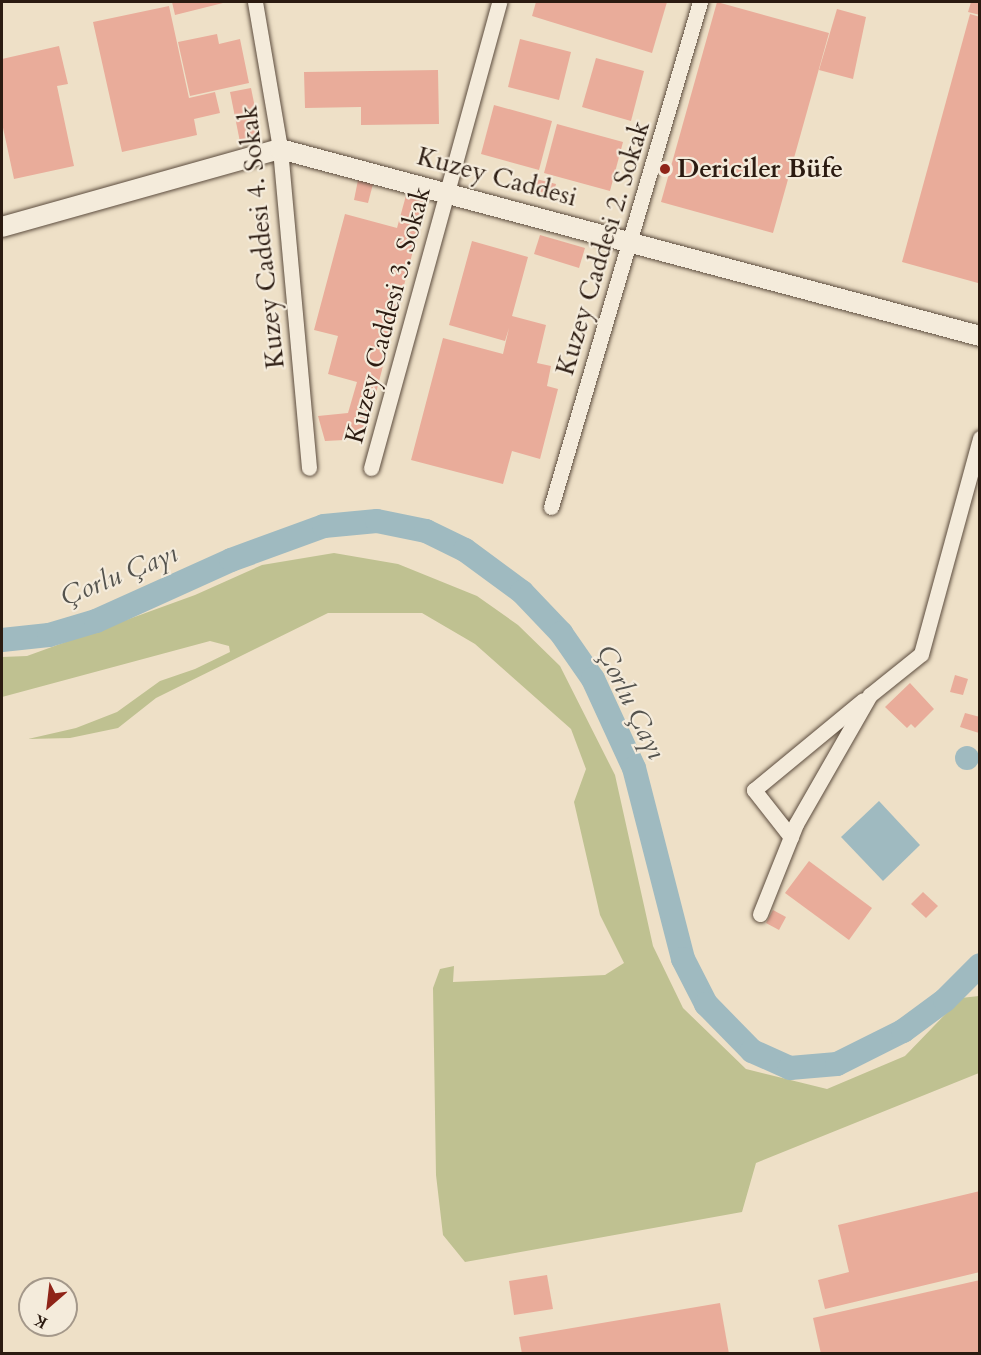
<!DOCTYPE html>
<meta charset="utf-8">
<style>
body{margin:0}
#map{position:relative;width:981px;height:1355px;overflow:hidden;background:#eee0c7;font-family:Cardo,serif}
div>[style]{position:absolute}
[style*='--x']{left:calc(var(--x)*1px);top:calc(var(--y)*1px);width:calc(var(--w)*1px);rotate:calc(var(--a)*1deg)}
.green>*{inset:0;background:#bfc191}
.water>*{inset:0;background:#9fbac0}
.round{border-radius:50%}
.river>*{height:24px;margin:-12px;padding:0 12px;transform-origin:12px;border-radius:12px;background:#9fbac0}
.building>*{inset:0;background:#e9ac9a}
.roads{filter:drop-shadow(0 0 2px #5c4c3e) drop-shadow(0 0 2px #5c4c3e)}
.minor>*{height:15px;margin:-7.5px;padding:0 7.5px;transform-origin:7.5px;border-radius:7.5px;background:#f4ebdb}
.tertiary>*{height:20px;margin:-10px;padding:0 10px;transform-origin:10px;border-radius:10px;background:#f4ebdb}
.dots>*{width:16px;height:16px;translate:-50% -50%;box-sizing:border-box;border:3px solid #f4ebdb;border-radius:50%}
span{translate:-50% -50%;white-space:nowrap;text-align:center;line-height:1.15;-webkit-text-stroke:4.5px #f4ebdb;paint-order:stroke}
.poi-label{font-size:26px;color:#2b1b11;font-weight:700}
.left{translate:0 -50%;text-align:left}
.street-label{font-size:26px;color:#2b1b11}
.water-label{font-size:27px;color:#54534e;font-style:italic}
.frame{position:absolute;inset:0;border:3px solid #2b1b11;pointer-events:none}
.north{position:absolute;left:18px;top:1277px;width:60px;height:60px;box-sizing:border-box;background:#f4ebdb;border:2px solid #a4988a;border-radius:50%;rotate:208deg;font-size:16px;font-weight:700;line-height:24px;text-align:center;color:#2b1b11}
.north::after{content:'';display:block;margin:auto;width:21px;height:27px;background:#8f2418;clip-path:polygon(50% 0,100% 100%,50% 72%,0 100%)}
</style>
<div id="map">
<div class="green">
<div style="clip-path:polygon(334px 553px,398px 564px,477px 596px,518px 625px,560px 666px,615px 775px,653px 946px,683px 1008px,746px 1069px,827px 1089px,905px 1056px,961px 998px,979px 996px,979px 1073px,756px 1163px,742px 1212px,465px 1262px,443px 1235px,436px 1175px,433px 988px,440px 969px,454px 966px,453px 982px,605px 975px,624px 963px,600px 915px,574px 802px,586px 769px,571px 729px,475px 644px,422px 613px,328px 613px,156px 698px,118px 728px,70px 738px,28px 739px,76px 728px,117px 712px,160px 681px,195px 669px,230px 652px,229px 646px,210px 641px,2px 697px,2px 657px,27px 656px,195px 595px,262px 565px)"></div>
</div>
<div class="water">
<div class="round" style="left:955px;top:746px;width:24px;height:24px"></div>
<div style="clip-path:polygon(879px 801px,920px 845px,883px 881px,841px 837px)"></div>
</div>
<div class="river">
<div style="--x:2;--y:640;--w:47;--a:-6.1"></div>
<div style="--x:49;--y:635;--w:49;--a:-16.6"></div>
<div style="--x:96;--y:621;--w:148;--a:-24.3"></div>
<div style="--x:231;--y:560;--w:99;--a:-20.1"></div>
<div style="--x:324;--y:526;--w:53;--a:-5.4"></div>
<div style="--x:377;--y:521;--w:50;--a:11.5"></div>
<div style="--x:426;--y:531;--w:43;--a:26"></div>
<div style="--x:465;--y:550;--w:71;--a:36.4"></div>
<div style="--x:522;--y:592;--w:57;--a:46.4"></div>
<div style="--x:561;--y:633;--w:56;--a:55.2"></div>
<div style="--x:593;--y:679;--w:98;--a:65.3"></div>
<div style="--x:634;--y:768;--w:197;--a:75.6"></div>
<div style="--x:683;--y:959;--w:51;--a:62.9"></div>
<div style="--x:706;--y:1004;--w:66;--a:45.6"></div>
<div style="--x:752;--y:1051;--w:42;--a:24.1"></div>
<div style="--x:790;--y:1068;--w:47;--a:-4.9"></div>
<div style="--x:837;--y:1064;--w:74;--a:-26.6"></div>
<div style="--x:903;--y:1031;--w:52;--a:-36.4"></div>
<div style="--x:945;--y:1000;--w:49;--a:-45"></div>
</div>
<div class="building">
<div style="clip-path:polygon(172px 2px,223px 2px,223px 3px,175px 15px)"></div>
<div style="clip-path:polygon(536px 2px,667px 2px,652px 53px,532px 16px)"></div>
<div style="clip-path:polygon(717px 2px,829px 33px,773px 233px,661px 202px)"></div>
<div style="clip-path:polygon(971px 2px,980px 2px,980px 15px,968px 12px)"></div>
<div style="clip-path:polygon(169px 6px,189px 98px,215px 92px,220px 113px,194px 119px,197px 135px,122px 152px,93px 22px)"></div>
<div style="clip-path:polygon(837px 9px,866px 17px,853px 79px,819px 70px)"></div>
<div style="clip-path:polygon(970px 14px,980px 17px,978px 283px,902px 262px)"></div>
<div style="clip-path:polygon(217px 34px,219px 44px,240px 39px,249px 83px,190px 96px,178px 42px)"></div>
<div style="clip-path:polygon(520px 39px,571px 52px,559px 100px,508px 87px)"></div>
<div style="clip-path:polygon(59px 46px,68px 84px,57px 86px,74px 166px,14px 179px,2px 123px,2px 59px)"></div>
<div style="clip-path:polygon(596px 58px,644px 71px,631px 121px,582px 107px)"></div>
<div style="clip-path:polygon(438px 70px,439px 124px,361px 125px,361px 107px,305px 108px,304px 72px)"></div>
<div style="clip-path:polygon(251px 88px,261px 137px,240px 142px,230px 92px)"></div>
<div style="clip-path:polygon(494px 105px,552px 121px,539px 170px,481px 154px)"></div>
<div style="clip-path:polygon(557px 124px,623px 142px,610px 191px,544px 173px)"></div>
<div style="clip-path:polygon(536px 179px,556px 184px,553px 195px,533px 190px)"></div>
<div style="clip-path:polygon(358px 180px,373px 184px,368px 203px,354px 200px)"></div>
<div style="clip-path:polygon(407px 192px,427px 197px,364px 439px,325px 441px,318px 416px,348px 413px,357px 382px,328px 374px,338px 336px,314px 330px,345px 214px,397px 228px)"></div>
<div style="clip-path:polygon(540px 235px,585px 248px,579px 268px,534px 254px)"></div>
<div style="clip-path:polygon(472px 241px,528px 257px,512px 316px,546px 325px,537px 363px,551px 366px,547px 386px,558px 389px,540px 459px,512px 451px,503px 484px,411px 460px,443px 338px,503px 354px,509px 328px,505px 341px,449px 325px)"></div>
<div style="clip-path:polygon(955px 675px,968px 679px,963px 695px,950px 692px)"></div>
<div style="clip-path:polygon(910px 683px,934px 709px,915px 728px,911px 724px,907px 728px,885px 707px)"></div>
<div style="clip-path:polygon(965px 713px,980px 717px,979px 733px,960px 727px)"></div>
<div style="clip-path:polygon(809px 861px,872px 908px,849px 940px,785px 893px)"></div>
<div style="clip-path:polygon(923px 892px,938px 906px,926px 918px,911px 904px)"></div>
<div style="clip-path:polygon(773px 910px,786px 917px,779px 930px,766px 923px)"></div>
<div style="clip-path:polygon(980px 1191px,980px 1272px,825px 1309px,818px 1280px,849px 1272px,838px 1225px)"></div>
<div style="clip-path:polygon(547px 1275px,553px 1309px,514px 1315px,509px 1281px)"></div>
<div style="clip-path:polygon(980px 1280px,980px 1354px,821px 1354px,813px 1318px)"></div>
<div style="clip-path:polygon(720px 1303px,729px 1354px,522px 1354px,519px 1337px)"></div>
</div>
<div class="roads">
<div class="minor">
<div style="--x:255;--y:2;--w:149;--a:80.3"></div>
<div style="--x:280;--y:149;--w:320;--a:84.8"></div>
<div style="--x:371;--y:468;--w:483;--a:-74.6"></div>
<div style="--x:551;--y:507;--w:527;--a:-73.56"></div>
<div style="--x:791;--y:837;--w:60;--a:-128.2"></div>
<div style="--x:754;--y:790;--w:141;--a:-39.5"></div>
<div style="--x:760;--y:914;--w:97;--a:-68.2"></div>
<div style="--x:796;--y:824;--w:149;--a:-60.2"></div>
<div style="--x:870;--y:695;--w:65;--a:-38.8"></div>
<div style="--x:921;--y:654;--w:224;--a:-74.7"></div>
</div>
<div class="tertiary">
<div style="--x:2;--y:227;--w:289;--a:-15.7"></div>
<div style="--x:280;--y:149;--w:725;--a:14.96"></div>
</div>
</div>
<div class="dots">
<div style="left:665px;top:169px;background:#8f2418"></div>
</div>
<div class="poi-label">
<span class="left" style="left:677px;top:169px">Dericiler Büfe</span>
</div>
<div class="street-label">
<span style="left:497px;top:177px;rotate:15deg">Kuzey Caddesi</span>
<span style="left:262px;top:237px;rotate:-96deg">Kuzey Caddesi 4. Sokak</span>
<span style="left:603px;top:248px;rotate:-73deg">Kuzey Caddesi 2. Sokak</span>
<span style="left:388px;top:315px;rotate:-75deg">Kuzey Caddesi 3. Sokak</span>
</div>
<div class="water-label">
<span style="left:119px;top:575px;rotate:-22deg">Çorlu Çayı</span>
<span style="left:631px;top:702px;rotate:64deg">Çorlu Çayı</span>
</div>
<div class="frame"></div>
<div class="north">K</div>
</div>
